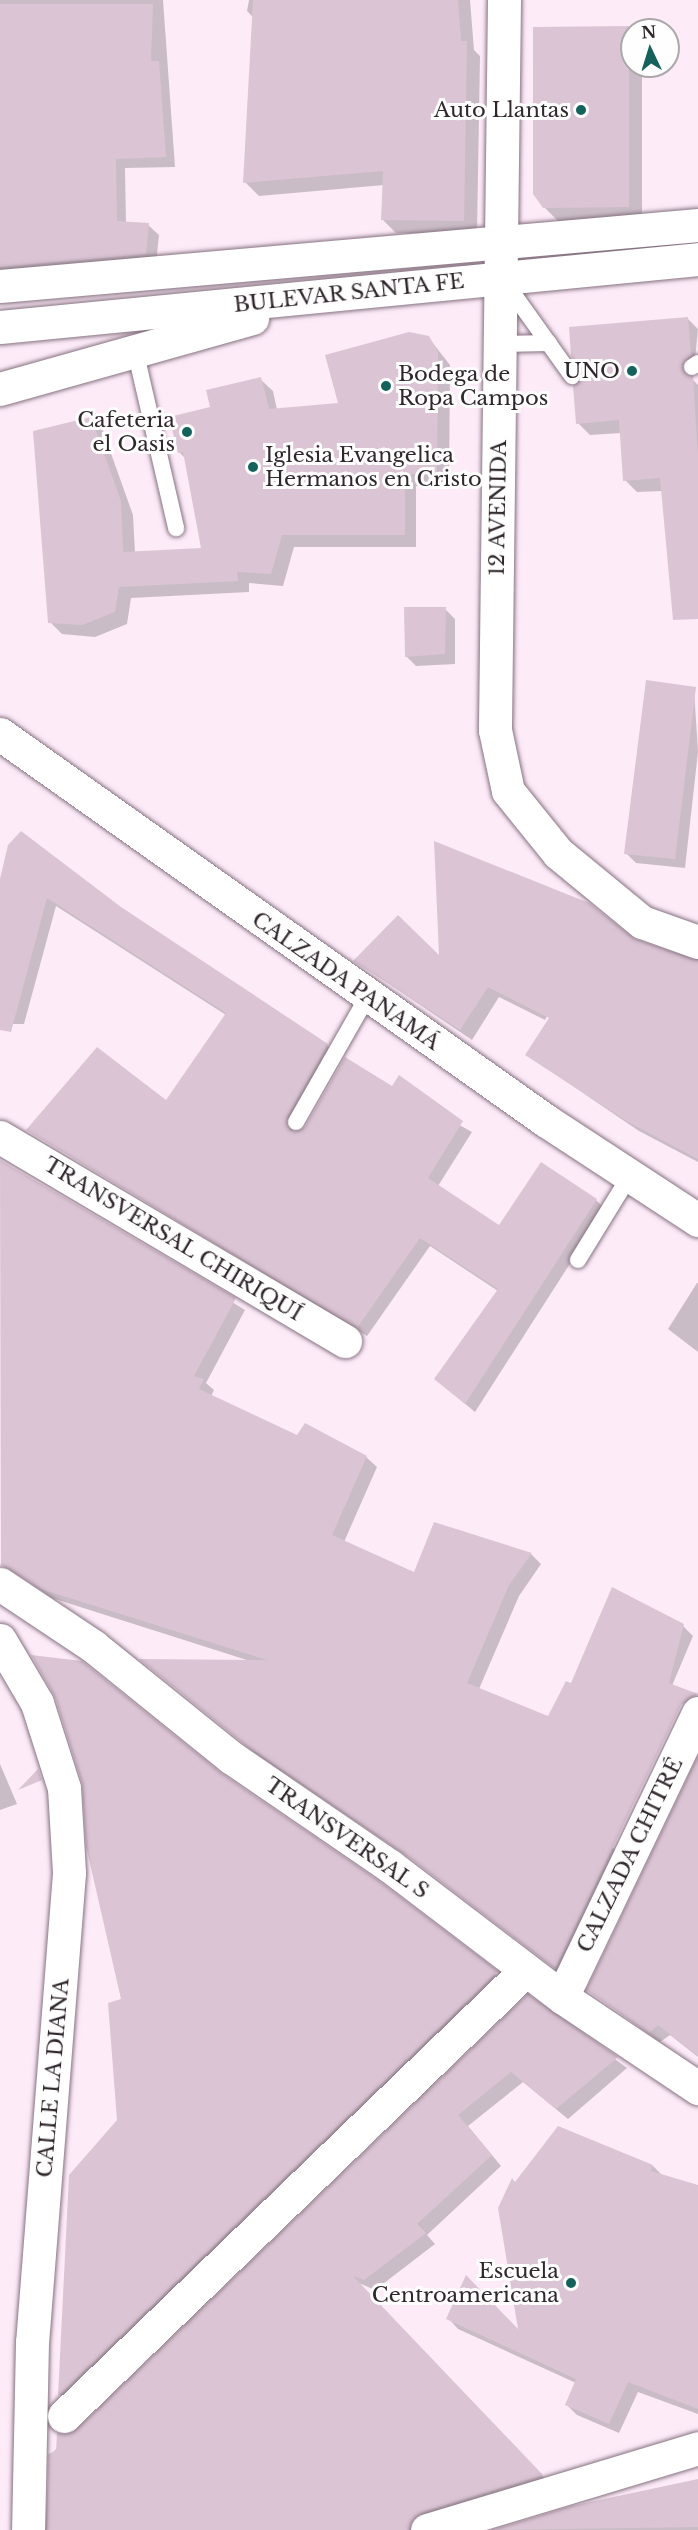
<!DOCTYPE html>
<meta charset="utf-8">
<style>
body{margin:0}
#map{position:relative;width:698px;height:2530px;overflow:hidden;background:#fdebf8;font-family:"Libre Baskerville",serif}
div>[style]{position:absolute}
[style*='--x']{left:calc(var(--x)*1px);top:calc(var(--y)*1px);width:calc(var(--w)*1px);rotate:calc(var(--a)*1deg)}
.shadow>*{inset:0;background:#0003}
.building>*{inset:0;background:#dbc5d4}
.roads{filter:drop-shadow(0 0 2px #867280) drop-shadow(0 0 2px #867280)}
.lane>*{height:16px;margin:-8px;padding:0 8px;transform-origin:8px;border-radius:8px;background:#fff}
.street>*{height:33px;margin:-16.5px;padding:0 16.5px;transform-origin:16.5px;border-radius:16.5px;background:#fff}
.secondary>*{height:33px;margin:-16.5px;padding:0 16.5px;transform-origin:16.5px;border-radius:16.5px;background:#fff}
.dots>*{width:16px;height:16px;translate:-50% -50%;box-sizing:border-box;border:3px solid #fefefe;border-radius:50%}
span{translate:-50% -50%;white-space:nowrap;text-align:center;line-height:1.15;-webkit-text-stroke:6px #fefefe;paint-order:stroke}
.poi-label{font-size:21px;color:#30272d}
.right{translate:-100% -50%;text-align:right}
.left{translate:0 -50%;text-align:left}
.street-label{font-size:21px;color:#30272d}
.north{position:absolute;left:620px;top:18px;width:60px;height:60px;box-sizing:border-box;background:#fefefe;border:2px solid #aca8aa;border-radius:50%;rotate:356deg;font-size:16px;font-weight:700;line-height:24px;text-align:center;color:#30272d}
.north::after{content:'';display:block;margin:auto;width:21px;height:27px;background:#15625c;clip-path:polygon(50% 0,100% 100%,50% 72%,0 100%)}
</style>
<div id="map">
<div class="shadow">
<div style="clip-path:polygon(0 0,163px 0,175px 167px,125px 168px,126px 223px,148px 225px,159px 235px,156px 264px,0 282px)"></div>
<div style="clip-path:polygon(249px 0,470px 0,474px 50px,480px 56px,477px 235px,396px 233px,382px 219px,384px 185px,259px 196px,245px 182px,253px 17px,247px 11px)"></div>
<div style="clip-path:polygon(628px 28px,632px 66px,642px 66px,642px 220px,558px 221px,544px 207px)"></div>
<div style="clip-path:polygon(687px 318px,698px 329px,693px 380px,698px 385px,698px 586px,663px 491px,637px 492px,625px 480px,621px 433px,590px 435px,578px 423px)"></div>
<div style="clip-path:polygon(428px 337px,450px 365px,449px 486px,416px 486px,416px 547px,294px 547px,283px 586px,249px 583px,249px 592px,131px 598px,127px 624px,95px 637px,62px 634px,50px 622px,91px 419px,103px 431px,133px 515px,135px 553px,203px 550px,185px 458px,179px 452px,212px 408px,260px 379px,273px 391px,277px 410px,340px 404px)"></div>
<div style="clip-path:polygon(445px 609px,455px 619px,455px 664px,416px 666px,406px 656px)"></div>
<div style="clip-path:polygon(694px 689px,698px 752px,685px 868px,636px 863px,626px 853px)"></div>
<div style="clip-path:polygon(0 885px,121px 908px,327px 1045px,337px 1055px,297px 1131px,392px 1088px,472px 1132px,438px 1186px,499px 1227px,596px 1200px,605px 1209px,475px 1412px,446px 1388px,498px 1291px,430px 1246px,367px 1336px,28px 1130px,166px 1102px,226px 1015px,56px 906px,24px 1024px,0 1024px)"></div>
<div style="clip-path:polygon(635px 941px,698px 959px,698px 1024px,569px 972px,545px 1020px,499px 997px,472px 1040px,355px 961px)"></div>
<div style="clip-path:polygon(527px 1055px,698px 1083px,698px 1162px,639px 1131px)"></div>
<div style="clip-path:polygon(4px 1163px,245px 1310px,206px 1383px,214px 1390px,211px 1396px,298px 1437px,366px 1457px,377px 1467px,344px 1542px,415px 1574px,435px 1524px,531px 1554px,541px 1564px,519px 1596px,479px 1689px,549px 1718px,571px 1685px,683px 1626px,693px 1636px,606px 1842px,623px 1856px,566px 1977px,413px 1860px,255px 1753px,143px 1660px,250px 1661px,52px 1598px,3px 1564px)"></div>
<div style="clip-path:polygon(697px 1283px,698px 1283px,698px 1352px,668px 1329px)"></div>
<div style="clip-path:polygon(698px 1756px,698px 2057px,670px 2035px,660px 2042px,588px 1990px)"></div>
<div style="clip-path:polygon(0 1764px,17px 1804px,0 1810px)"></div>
<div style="clip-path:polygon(220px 1775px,378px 1882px,506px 1983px,69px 2404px,60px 2395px,70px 2175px,118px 2121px,123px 2000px)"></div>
<div style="clip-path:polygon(528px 1996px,627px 2068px,568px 2119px,523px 2082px,468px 2126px,501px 2166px,427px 2235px,435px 2244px,375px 2290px,359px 2283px,552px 2486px,424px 2530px,45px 2530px,50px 2455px)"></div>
<div style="clip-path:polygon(653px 2166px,663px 2176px,698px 2186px,698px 2414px,638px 2392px,619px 2433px,577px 2415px,567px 2405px,576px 2383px,458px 2329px,448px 2318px,520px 2333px,516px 2184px)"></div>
<div style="clip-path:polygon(698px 2481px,698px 2530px,497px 2530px,571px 2508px)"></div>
</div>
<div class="building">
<div style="clip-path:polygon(253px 0,458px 0,461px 41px,467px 41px,464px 221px,381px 220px,383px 171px,243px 183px)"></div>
<div style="clip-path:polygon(0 4px,153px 4px,151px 61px,159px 61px,166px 157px,116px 159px,117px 221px,149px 223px,146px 254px,0 267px)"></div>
<div style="clip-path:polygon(629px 26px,629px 207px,543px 208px,533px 194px,533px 27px)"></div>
<div style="clip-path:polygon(688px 317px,691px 355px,682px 367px,693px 377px,698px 456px,698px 619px,673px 620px,660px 478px,623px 481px,619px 420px,576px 424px,573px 386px,582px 376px,571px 356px,569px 327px)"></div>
<div style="clip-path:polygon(409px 332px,429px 336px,438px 352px,437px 475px,405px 474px,405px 535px,282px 535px,271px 574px,237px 572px,238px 581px,119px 587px,115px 612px,82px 625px,48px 623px,33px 431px,91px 417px,121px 501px,123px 552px,201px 548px,183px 452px,178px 453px,169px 417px,210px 407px,206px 390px,261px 377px,269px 409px,338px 403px,325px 355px)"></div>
<div style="clip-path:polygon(404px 607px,446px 607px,445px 654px,405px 657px)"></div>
<div style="clip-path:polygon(646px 680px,696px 687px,675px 859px,624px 854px)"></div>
<div style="clip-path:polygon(21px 831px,121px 907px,328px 1044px,287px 1117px,290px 1131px,305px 1127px,345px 1057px,392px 1086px,399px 1075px,463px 1121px,428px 1178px,499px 1225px,541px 1162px,597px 1199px,465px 1404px,434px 1379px,498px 1289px,420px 1238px,357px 1328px,26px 1130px,97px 1047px,166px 1100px,226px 1013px,47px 898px,11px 1032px,0 1030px,0 879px,8px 845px)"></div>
<div style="clip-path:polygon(434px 841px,589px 903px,635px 939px,698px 960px,698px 1159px,628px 1122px,525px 1055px,549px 1018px,488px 987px,460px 1030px,353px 961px,398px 915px,439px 955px)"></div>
<div style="clip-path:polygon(0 1160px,236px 1298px,194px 1376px,204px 1379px,199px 1389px,297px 1435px,305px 1423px,367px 1456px,332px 1535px,414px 1572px,434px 1522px,532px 1553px,509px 1585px,467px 1683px,548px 1716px,566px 1681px,571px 1683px,612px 1587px,684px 1624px,669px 1683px,698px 1694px,681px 1705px,555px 1968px,401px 1851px,243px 1743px,139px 1659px,267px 1660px,41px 1589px,1px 1565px)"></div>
<div style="clip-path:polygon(31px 1655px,82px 1661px,221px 1773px,379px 1881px,498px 1971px,58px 2396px,69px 2175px,117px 2120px,108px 2003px,121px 1999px,86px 1846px,82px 1783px,55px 1697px)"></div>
<div style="clip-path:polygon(698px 1756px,698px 2056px,658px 2025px,649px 2033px,586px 1990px)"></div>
<div style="clip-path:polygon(38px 1769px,42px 1780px,18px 1790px)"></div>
<div style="clip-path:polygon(528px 1994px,618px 2057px,556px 2109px,511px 2072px,458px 2115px,492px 2155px,417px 2224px,426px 2233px,364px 2280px,353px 2276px,543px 2475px,422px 2512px,409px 2530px,47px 2530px,48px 2454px,56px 2451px,57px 2433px,77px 2429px)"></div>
<div style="clip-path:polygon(558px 2126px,653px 2165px,651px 2171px,698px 2185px,698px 2409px,628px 2382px,609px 2424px,565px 2405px,576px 2379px,446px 2319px,466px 2275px,518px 2329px,498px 2208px,512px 2178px,515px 2182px)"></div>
<div style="clip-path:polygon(698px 2479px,698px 2527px,492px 2530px,571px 2506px)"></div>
</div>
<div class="roads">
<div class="lane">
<div style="--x:504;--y:281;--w:117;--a:54.4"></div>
<div style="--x:501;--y:344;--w:48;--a:-1.2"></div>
<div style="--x:135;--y:350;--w:183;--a:77"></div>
<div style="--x:692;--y:367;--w:7;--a:-34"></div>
<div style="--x:296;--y:1122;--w:145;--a:-60.3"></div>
<div style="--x:578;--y:1260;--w:101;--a:-58.4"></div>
</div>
<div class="street">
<div style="--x:504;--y:0;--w:730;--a:90.71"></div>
<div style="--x:495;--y:730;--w:62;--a:78"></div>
<div style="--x:508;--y:791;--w:80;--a:51.1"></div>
<div style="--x:558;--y:853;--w:109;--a:39.4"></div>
<div style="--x:642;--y:922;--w:59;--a:19.7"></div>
<div style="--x:0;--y:734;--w:668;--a:35.31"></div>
<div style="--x:545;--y:1120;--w:183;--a:33.2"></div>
<div style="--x:0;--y:1137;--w:401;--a:30.6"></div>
<div style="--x:0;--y:1584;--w:112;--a:33.7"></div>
<div style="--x:93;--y:1646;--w:179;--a:38.9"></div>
<div style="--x:232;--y:1758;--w:191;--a:34.4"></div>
<div style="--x:390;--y:1866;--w:216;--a:37.3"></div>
<div style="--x:562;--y:1997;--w:164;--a:33.8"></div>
<div style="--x:0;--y:1640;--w:73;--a:59.6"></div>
<div style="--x:37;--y:1703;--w:89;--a:72.4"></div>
<div style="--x:64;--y:1788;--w:85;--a:86.6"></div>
<div style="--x:69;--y:1873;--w:470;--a:94.5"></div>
<div style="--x:32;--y:2342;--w:188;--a:91.2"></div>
<div style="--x:562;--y:1997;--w:315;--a:-64.4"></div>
<div style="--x:64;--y:2416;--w:642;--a:-43.99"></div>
<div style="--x:427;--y:2530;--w:283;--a:-16.8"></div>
</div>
<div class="secondary">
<div style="--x:0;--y:286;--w:701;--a:-4.99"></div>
<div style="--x:0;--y:327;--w:701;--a:-5.56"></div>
<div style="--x:0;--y:389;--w:262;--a:-15.7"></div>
</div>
</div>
<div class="dots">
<div style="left:581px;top:110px;background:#15625c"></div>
<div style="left:632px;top:371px;background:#15625c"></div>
<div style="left:386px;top:386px;background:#15625c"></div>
<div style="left:187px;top:432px;background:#15625c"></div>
<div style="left:253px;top:467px;background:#15625c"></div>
<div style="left:571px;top:2283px;background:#15625c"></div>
</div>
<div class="poi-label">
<span class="right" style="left:569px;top:110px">Auto Llantas</span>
<span class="right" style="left:620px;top:371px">UNO</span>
<span class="left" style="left:398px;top:386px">Bodega de<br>Ropa Campos</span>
<span class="right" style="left:175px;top:432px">Cafeteria<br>el Oasis</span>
<span class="left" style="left:265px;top:467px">Iglesia Evangelica<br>Hermanos en Cristo</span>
<span class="right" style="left:559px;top:2283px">Escuela<br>Centroamericana</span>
</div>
<div class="street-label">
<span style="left:349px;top:293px;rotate:-6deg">BULEVAR SANTA FE</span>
<span style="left:498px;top:508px;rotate:-89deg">12 AVENIDA</span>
<span style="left:346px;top:981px;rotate:35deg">CALZADA PANAMÁ</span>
<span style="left:173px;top:1239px;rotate:31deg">TRANSVERSAL CHIRIQUÍ</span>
<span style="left:347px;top:1838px;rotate:35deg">TRANSVERSAL S</span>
<span style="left:630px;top:1855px;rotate:-64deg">CALZADA CHITRÉ</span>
<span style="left:53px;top:2078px;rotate:-85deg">CALLE LA DIANA</span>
</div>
<div class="north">N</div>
</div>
